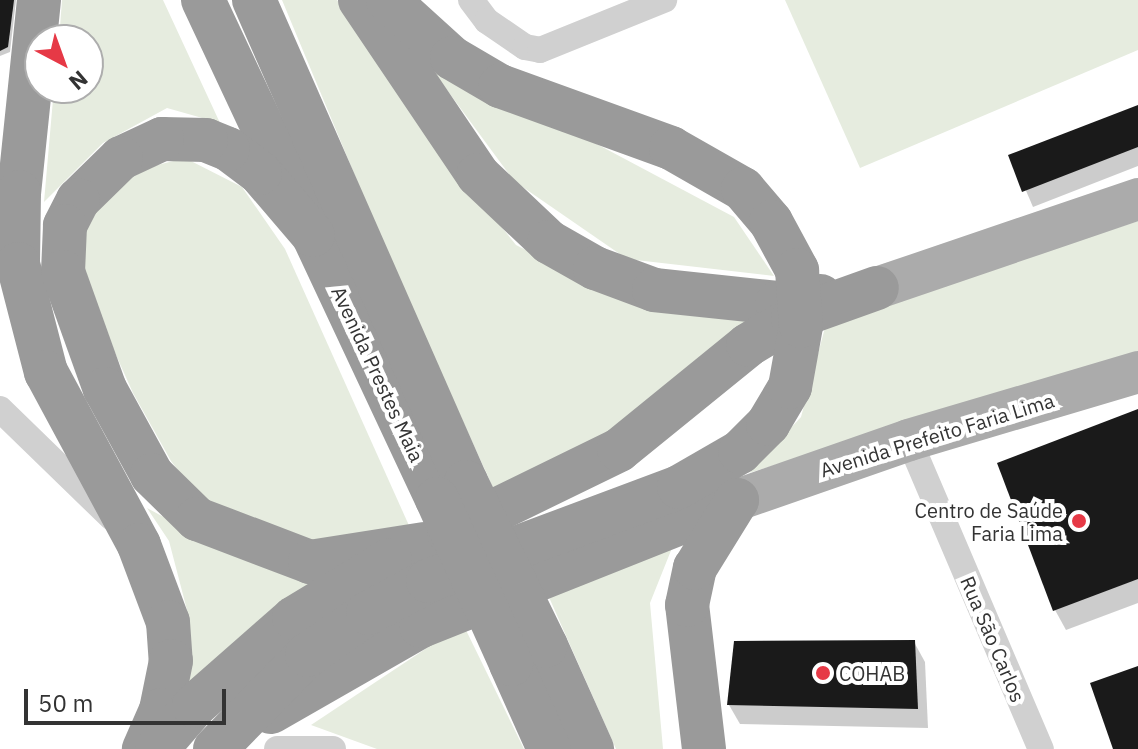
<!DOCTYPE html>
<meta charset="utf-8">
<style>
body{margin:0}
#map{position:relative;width:1138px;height:749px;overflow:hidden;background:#fff;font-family:"IBM Plex Sans",sans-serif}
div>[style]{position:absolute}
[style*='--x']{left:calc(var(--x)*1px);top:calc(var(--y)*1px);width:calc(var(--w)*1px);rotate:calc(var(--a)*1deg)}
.green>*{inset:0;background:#e6ecdf}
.shadow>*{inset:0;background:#0003}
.building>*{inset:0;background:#1a1a1a}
.street>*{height:26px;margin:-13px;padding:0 13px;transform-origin:13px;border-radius:13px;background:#d0d0d0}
.primary>*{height:42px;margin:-21px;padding:0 21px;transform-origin:21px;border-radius:21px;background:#ababab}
.highway>*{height:44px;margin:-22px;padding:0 22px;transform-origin:22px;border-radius:22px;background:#9a9a9a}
.highway-bridge>*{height:44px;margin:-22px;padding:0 22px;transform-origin:22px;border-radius:22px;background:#9a9a9a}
.dots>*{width:22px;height:22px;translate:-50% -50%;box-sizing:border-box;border:4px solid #fff;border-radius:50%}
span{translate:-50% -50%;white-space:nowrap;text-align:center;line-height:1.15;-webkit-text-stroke:8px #fff;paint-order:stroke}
.street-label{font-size:20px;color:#333}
.poi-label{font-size:20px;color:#333}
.right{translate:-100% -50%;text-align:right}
.left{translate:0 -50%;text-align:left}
.north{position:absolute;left:24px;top:24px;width:80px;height:80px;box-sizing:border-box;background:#fff;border:2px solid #adadad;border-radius:50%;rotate:139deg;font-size:22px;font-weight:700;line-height:32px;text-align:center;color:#333}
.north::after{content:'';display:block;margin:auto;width:28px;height:36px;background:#e63946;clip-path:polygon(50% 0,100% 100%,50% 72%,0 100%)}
.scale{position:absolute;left:24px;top:689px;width:202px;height:36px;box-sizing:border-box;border:4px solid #333;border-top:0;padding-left:10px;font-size:24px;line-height:28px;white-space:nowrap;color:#333;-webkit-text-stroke:6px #fff;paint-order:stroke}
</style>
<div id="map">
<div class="green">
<div style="clip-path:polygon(62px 0,163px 0,220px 123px,167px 108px,103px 143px,44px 202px,54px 88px,88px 88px,88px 40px,59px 40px)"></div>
<div style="clip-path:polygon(282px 0,337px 0,421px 126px,516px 245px,595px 285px,751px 319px,622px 429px,495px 492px,395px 272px)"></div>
<div style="clip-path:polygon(785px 0,1138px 0,1138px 50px,860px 168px)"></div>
<div style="clip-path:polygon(433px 71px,529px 108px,734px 217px,774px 276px,627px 259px,514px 181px)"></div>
<div style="clip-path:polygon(185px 158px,242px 187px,285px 249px,411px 530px,309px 548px,204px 504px,171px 461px,133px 393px,86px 288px,80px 249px,91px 216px,134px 171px)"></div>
<div style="clip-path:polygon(1138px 221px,1138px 351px,749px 473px,801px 417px,826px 324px)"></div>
<div style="clip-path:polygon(147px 508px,236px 556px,322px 582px,181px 690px,187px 610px,169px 541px)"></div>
<div style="clip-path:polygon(678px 533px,650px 603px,663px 749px,616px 749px,548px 595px)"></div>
<div style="clip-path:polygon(463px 624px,524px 749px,377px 749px,311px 725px)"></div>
</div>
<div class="shadow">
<div style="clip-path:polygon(0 0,16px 0,10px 52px,0 56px)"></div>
<div style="clip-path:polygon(1138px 107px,1138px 166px,1033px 207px,1011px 156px)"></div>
<div style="clip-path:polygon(1138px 412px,1138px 603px,1066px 630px,1055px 610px)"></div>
<div style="clip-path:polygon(914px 642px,925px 662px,928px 728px,740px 724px,729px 705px)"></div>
</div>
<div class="building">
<div style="clip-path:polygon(0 0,14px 0,8px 47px,0 51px)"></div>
<div style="clip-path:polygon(1138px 105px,1138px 147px,1022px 192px,1008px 155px)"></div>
<div style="clip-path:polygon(1138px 409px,1138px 579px,1053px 611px,997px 463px)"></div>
<div style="clip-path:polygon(915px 640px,918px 709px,727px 705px,734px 641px)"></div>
<div style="clip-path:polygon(1138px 666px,1138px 749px,1113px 749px,1090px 683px)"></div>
</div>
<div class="street">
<div style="--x:471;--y:0;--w:26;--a:53"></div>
<div style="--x:487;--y:21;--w:46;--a:34.4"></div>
<div style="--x:525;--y:47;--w:15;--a:11"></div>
<div style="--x:540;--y:50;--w:134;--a:-22"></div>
<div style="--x:0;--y:409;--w:156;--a:44.2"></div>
<div style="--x:909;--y:440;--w:336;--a:66.9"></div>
<div style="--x:277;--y:749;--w:56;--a:0"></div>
</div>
<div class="primary">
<div style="--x:877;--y:288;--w:276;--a:-18.8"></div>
<div style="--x:737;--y:500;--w:182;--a:-19.2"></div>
<div style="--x:909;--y:440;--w:239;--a:-16.5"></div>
</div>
<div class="highway">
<div style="--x:39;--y:0;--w:193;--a:95.9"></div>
<div style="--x:19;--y:192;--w:72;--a:90.8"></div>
<div style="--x:18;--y:264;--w:112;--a:75.5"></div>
<div style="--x:46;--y:372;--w:196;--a:61.7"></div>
<div style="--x:139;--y:545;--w:82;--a:69.4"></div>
<div style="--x:168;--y:622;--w:39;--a:86"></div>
<div style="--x:171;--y:661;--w:50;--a:101.5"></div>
<div style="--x:161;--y:710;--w:43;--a:113.6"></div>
<div style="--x:203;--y:0;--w:551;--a:64.88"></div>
<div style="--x:254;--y:0;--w:527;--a:66.26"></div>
<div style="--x:360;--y:0;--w:211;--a:56"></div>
<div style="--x:478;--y:175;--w:98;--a:43.3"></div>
<div style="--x:549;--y:242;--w:53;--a:29.5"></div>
<div style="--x:595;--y:268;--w:63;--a:20.4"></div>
<div style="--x:654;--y:290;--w:124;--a:6"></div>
<div style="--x:777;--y:303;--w:44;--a:-9.2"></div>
<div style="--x:388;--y:0;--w:86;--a:42.2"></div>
<div style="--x:452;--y:58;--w:56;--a:30.3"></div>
<div style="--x:500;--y:86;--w:182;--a:19.9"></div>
<div style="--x:671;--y:148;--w:83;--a:29.7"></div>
<div style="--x:743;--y:189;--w:43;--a:49.7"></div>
<div style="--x:771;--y:222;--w:55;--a:61.6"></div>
<div style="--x:313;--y:235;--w:82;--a:-130.5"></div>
<div style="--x:260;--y:173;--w:40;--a:-143"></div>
<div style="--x:228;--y:149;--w:24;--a:-158"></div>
<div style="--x:206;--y:140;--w:44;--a:-178.7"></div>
<div style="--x:162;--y:139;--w:45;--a:155.1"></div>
<div style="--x:121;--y:158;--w:60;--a:135.7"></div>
<div style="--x:78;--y:200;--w:29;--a:117"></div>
<div style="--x:65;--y:226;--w:46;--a:92.5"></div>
<div style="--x:63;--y:272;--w:124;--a:70.3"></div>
<div style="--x:105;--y:389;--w:98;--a:61.3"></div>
<div style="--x:152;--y:475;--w:63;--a:44.4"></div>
<div style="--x:197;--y:519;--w:121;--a:20.8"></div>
<div style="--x:310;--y:562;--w:116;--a:-8.9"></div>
<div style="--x:449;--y:533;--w:189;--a:-26"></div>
<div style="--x:619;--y:450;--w:166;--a:-39.1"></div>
<div style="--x:748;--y:345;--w:52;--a:-31"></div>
<div style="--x:793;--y:318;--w:89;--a:-19.7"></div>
<div style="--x:546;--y:646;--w:113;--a:65.9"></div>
<div style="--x:511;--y:664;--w:93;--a:65.9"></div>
<div style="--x:271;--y:712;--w:173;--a:-29.8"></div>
<div style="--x:421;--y:626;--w:340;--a:-21.7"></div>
<div style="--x:157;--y:749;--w:57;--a:-49.3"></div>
<div style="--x:194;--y:706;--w:133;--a:-41.3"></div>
<div style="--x:294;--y:618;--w:112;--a:-31.1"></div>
<div style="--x:215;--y:749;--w:132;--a:-45.6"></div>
<div style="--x:307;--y:655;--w:74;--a:-34.5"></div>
<div style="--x:368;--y:613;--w:68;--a:-28.1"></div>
<div style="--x:428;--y:581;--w:268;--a:-20.5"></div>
<div style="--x:679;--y:487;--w:70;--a:-29.8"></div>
<div style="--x:740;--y:452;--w:40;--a:-45"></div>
<div style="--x:768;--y:424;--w:43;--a:-59.3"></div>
<div style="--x:790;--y:387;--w:62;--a:-79.8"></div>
<div style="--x:704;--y:749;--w:145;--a:-96.7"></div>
<div style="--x:687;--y:605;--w:38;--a:-78"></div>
<div style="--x:695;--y:568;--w:80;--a:-58.3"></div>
</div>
<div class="highway-bridge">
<div style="--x:797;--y:270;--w:56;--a:85.9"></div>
<div style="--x:466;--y:482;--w:182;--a:64"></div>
<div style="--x:437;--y:499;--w:181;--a:65.8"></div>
</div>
<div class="dots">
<div style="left:1079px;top:521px;background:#e63946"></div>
<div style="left:823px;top:673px;background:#e63946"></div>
</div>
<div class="street-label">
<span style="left:378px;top:374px;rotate:65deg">Avenida Prestes Maia</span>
<span style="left:937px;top:435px;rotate:-17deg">Avenida Prefeito Faria Lima</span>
<span style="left:993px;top:639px;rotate:67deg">Rua São Carlos</span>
</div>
<div class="poi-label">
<span class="right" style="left:1063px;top:522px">Centro de Saúde<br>Faria Lima</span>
<span class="left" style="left:839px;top:673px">COHAB</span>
</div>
<div class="north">N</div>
<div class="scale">50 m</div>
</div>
